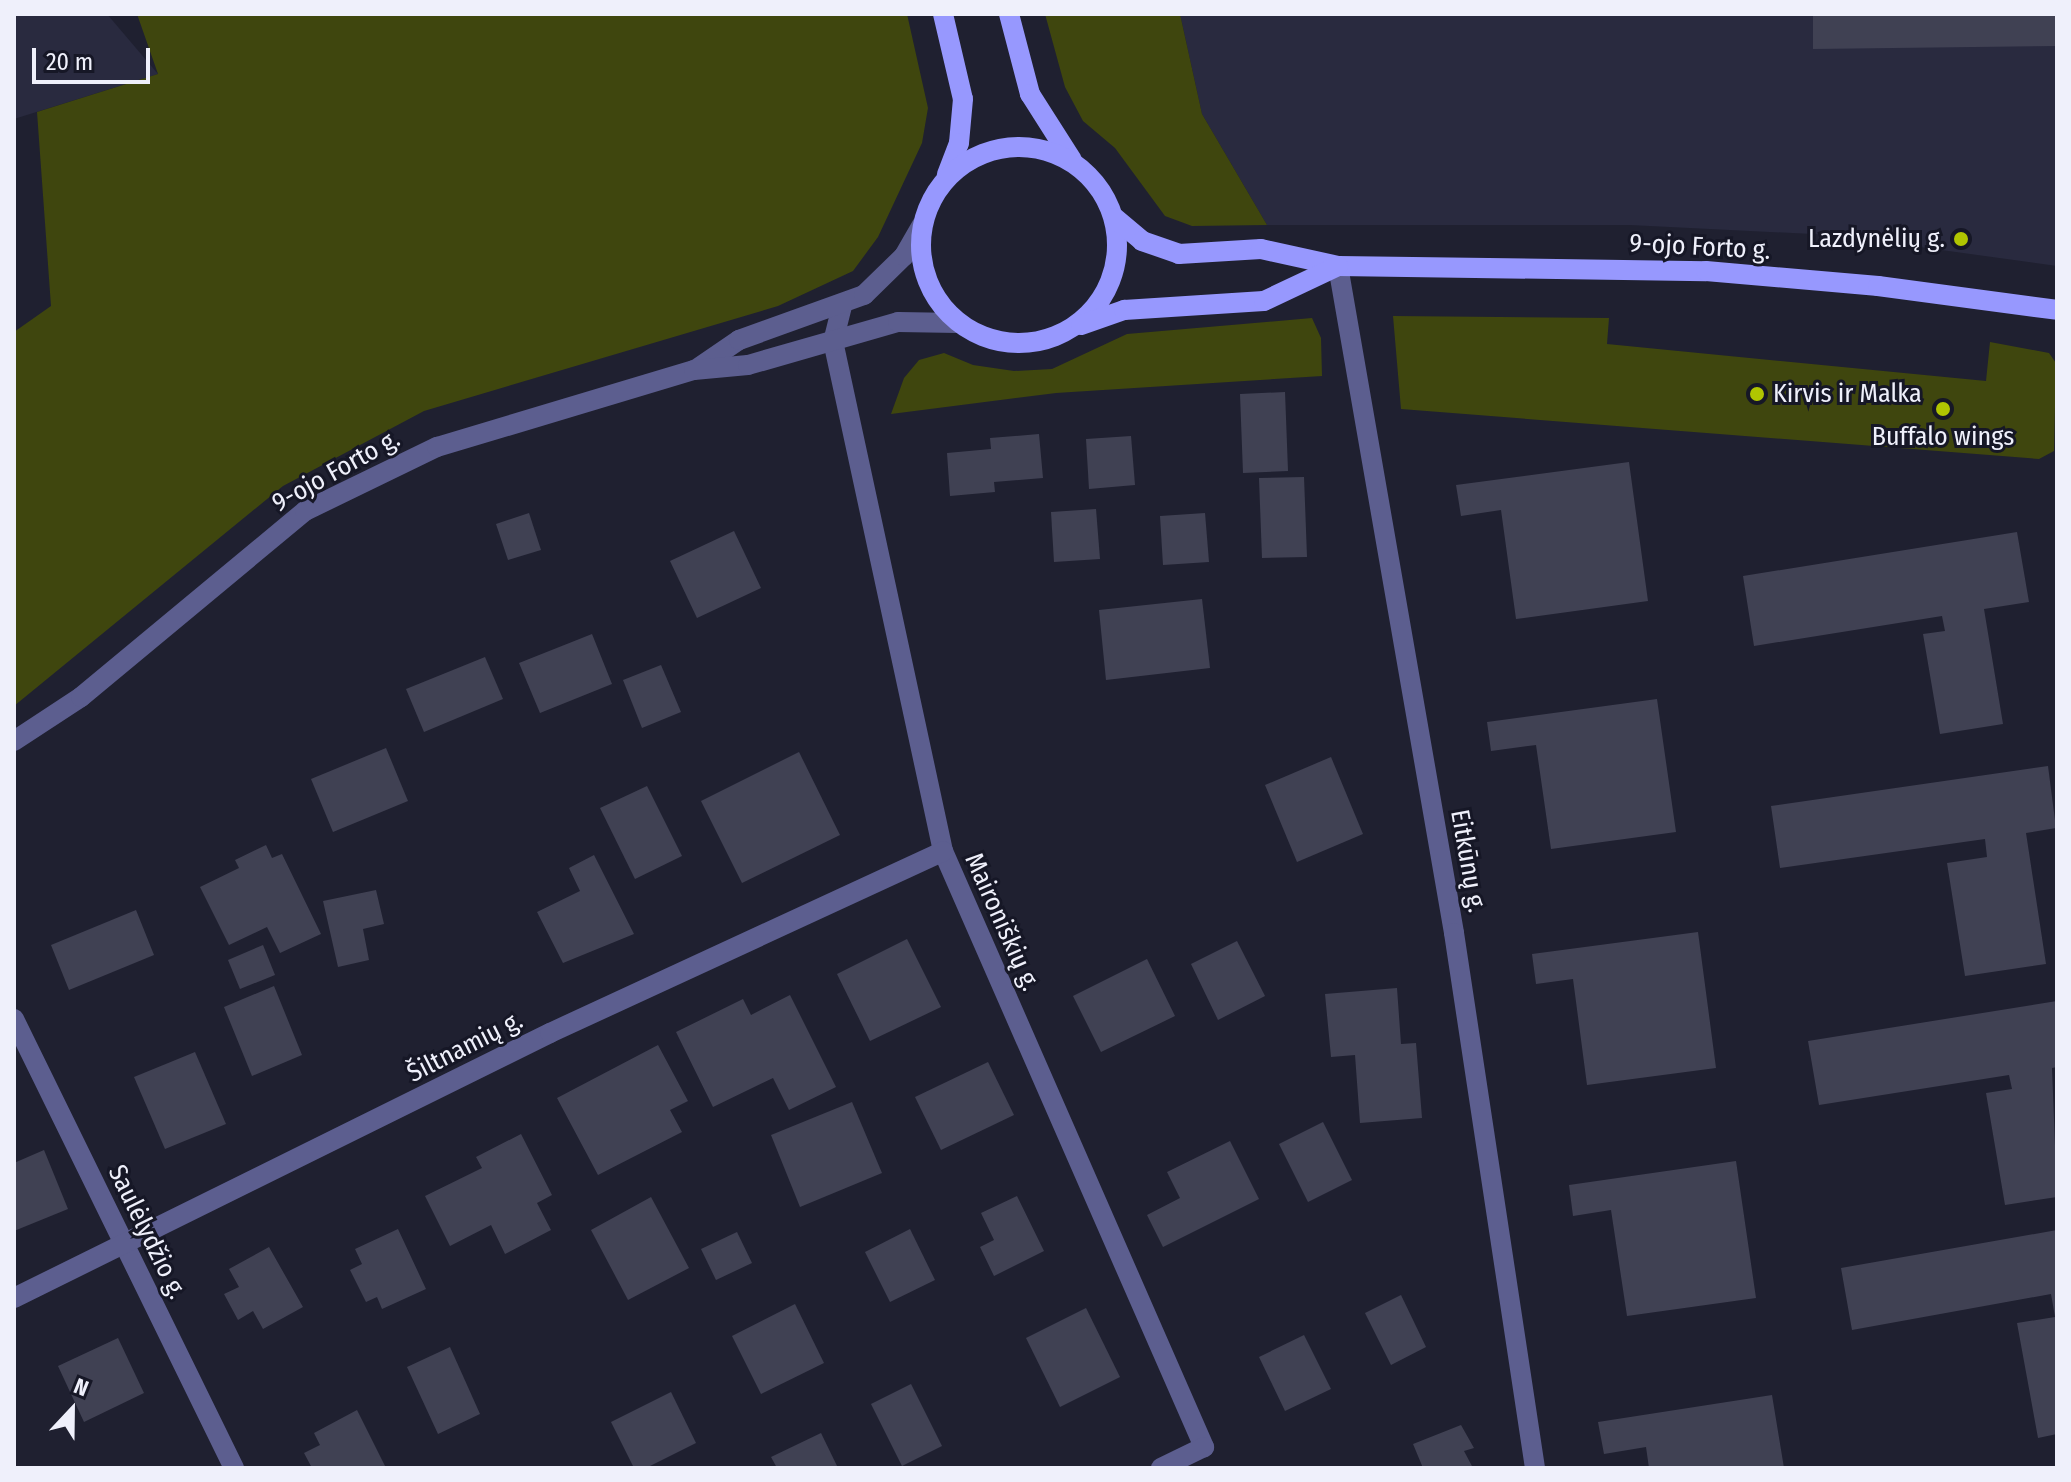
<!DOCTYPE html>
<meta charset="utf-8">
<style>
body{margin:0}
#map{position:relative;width:2071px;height:1482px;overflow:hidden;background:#1f2030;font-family:"Fira Sans Condensed",sans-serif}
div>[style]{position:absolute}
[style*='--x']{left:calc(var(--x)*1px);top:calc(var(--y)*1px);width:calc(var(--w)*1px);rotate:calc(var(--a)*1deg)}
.built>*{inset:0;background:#292a3f}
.green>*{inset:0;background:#3f460e}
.building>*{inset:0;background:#404153}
.minor>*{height:20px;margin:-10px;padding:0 10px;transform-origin:10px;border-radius:10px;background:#5c5e8f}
.major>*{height:20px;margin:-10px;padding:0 10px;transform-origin:10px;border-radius:10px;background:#9798fe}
.major>.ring{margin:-10px;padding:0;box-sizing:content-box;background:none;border:20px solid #9798fe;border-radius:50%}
.dots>*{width:22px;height:22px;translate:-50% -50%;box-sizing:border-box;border:4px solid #161726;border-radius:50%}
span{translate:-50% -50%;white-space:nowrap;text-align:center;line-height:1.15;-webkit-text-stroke:6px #161726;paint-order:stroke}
.poi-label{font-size:26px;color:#eff0fb}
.right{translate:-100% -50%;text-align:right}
.left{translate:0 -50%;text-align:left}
.street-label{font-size:26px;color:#eff0fb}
.frame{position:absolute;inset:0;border:16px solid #eff0fb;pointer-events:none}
.north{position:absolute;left:32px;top:1370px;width:80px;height:80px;-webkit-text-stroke:6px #161726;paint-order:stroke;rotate:22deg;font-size:22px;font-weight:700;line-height:32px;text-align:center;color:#eff0fb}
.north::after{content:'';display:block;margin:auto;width:28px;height:36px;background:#eff0fb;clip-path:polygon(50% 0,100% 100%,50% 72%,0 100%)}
.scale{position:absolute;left:32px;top:48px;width:118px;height:36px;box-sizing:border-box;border:4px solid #eff0fb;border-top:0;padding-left:10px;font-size:24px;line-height:28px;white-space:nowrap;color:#eff0fb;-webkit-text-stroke:6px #161726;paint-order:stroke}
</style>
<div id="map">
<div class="built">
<div style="clip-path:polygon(14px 14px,107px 14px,158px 74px,14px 119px)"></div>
<div style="clip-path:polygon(1180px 14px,2057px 14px,2057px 266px,1833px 235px,1630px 225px,1267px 225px,1202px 114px)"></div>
</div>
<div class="green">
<div style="clip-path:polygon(137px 14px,907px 14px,928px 108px,922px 143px,878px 237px,853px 271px,778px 306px,424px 411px,283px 486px,14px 706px,14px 332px,51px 306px,37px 112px,158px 74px)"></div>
<div style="clip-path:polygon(1045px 14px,1180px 14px,1202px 114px,1267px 225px,1192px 226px,1165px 216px,1115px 148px,1083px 121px,1065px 87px)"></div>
<div style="clip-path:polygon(1393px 316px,1609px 318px,1607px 344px,1986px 381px,1990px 342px,2049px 353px,2056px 363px,2054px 451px,2039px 459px,1401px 409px)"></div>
<div style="clip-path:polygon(1312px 318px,1321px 338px,1322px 376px,1056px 393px,891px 414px,904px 378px,919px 360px,944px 353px,973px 365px,1014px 371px,1052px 369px,1127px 334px)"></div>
</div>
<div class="building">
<div style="clip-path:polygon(1813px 14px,2057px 14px,2057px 46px,1813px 49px)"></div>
<div style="clip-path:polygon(1285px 392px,1288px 471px,1243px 473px,1240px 394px)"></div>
<div style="clip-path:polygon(1039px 434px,1043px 478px,994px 482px,995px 492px,950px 496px,947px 453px,991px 449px,990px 438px)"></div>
<div style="clip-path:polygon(1131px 436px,1135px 485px,1089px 489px,1086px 439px)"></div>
<div style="clip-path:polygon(1629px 462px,1648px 601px,1516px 619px,1501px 510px,1461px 516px,1456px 485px)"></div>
<div style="clip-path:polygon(1304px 477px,1307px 557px,1262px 558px,1259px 478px)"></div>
<div style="clip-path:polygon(1096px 509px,1100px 559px,1054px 562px,1051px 512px)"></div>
<div style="clip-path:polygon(529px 513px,541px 550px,508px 560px,496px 524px)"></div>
<div style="clip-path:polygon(1205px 513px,1209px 562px,1163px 565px,1160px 516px)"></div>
<div style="clip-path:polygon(734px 531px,761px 588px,697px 618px,670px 561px)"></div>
<div style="clip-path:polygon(2017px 532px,2029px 602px,1984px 609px,2003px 724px,1940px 734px,1923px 634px,1945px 631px,1942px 616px,1754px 646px,1743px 576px)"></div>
<div style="clip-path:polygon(1202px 599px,1210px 668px,1106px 680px,1099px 610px)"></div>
<div style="clip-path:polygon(592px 634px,612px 684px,540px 713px,519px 663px)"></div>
<div style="clip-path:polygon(485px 657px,503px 699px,424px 732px,406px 689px)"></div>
<div style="clip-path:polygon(661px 665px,681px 712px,642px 728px,623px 680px)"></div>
<div style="clip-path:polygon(1657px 699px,1676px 832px,1551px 849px,1536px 745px,1491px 751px,1487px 722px)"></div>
<div style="clip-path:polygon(386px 748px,408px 801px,333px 832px,311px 779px)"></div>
<div style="clip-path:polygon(799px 752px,840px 835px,742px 883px,701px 801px)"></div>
<div style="clip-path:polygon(1331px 757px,1363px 834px,1297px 862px,1265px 785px)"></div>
<div style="clip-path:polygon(2048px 766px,2056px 828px,2026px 833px,2046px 964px,1965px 976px,1947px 863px,1987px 857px,1985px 839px,1780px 868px,1771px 806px)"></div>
<div style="clip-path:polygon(647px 786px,682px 856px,635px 879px,600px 808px)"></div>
<div style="clip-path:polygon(266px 845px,272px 858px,282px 854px,321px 934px,280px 953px,267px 927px,229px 945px,200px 887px,239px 868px,235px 860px)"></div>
<div style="clip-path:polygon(594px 855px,634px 934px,563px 963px,537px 912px,580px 891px,569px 868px)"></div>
<div style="clip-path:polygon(376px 890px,384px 924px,363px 929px,369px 960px,338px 967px,323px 901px)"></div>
<div style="clip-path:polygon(136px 910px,154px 955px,69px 990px,51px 945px)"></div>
<div style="clip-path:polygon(1698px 932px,1716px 1068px,1587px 1085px,1573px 979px,1536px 984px,1532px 954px)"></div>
<div style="clip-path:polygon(907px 939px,941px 1007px,870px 1041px,837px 974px)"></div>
<div style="clip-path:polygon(1237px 941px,1265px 996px,1218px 1020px,1191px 964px)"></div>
<div style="clip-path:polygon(263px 945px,275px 975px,240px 989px,228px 960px)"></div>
<div style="clip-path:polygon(1147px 959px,1175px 1016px,1101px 1052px,1073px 996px)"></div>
<div style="clip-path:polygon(274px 986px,302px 1055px,252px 1076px,224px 1007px)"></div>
<div style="clip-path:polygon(1397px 988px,1401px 1044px,1416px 1043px,1422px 1118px,1360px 1123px,1355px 1055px,1331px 1057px,1325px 994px)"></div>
<div style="clip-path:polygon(790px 995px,836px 1087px,789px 1110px,773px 1078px,713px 1107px,676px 1032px,743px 999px,751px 1015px)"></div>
<div style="clip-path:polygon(2057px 1001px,2057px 1067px,2052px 1068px,2057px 1197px,2005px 1205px,1986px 1093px,2012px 1089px,2009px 1075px,1819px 1105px,1808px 1041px)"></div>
<div style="clip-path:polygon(658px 1045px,688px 1101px,670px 1110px,682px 1132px,598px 1175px,557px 1098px)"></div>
<div style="clip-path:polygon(195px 1052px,226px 1124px,165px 1149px,134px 1077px)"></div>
<div style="clip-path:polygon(988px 1062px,1014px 1115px,941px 1150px,915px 1097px)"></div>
<div style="clip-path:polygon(852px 1102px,882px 1173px,800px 1207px,771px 1135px)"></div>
<div style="clip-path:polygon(1323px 1122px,1352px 1180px,1308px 1202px,1279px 1144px)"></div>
<div style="clip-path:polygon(521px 1134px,552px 1195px,537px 1203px,551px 1230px,505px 1254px,491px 1225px,450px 1246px,425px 1196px,482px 1168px,476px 1157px)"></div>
<div style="clip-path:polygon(1230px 1141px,1259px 1199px,1163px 1247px,1147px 1215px,1180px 1198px,1167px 1172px)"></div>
<div style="clip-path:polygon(44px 1150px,68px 1209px,14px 1231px,14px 1163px)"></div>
<div style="clip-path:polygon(1736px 1161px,1756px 1298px,1627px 1316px,1611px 1210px,1573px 1216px,1569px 1185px)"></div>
<div style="clip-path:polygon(1017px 1196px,1044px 1251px,994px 1276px,980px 1247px,994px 1240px,981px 1213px)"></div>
<div style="clip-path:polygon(651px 1197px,689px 1268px,628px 1300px,591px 1230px)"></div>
<div style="clip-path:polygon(398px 1229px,426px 1289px,382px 1309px,377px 1297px,366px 1302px,350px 1270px,362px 1264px,355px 1249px)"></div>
<div style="clip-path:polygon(910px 1229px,935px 1280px,890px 1302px,865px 1252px)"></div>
<div style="clip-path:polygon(2057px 1230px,2057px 1434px,2038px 1438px,2017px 1323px,2055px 1317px,2051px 1294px,1852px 1330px,1841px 1268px)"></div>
<div style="clip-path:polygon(737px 1232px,752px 1263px,716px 1280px,701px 1249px)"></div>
<div style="clip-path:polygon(269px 1247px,303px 1307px,263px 1329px,253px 1311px,238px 1320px,224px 1294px,239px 1287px,229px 1269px)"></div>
<div style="clip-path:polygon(1401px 1295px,1426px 1347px,1391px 1365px,1365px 1313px)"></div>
<div style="clip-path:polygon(795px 1304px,824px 1363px,761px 1394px,732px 1336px)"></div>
<div style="clip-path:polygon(1086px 1308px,1120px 1377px,1060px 1407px,1026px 1338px)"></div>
<div style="clip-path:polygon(1304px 1335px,1331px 1389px,1285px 1411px,1259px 1357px)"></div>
<div style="clip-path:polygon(118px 1338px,144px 1393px,84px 1422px,58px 1366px)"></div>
<div style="clip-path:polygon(450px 1347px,480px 1414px,438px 1434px,407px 1367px)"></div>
<div style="clip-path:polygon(911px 1384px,942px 1446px,902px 1466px,871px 1404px)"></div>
<div style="clip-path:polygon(671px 1392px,696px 1443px,646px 1468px,634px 1468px,611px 1422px)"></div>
<div style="clip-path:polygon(1772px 1395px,1784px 1468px,1649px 1468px,1646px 1447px,1604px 1454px,1598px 1422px)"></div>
<div style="clip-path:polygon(357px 1410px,385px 1466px,312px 1468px,304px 1453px,320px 1445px,314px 1433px)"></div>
<div style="clip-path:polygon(1461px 1425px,1474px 1448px,1464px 1451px,1473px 1468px,1423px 1468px,1413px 1444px)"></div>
<div style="clip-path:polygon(821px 1433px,838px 1468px,777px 1468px,771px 1457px)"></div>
</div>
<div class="minor">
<div style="--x:1338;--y:266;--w:677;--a:80.13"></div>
<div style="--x:1454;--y:933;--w:541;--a:81.39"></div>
<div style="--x:842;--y:306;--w:36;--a:104"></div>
<div style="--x:833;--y:341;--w:522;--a:77.83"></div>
<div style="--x:943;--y:851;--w:651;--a:66.35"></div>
<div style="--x:1204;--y:1447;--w:48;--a:154"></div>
<div style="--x:698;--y:368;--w:50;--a:-34.3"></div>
<div style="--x:739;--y:340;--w:133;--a:-19.8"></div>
<div style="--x:864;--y:295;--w:56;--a:-44.3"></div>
<div style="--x:904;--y:256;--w:36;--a:-60"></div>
<div style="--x:14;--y:741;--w:80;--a:-33.3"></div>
<div style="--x:81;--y:697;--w:291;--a:-39.7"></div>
<div style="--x:305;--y:511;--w:147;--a:-25.9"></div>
<div style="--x:437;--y:447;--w:268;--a:-16.7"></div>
<div style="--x:694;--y:370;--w:54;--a:-5.3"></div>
<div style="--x:748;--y:365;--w:156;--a:-16"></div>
<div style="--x:898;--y:322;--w:60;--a:1"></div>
<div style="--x:14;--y:1019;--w:500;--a:63.9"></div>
<div style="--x:14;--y:1298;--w:598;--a:-26.31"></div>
<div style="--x:550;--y:1033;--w:433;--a:-24.8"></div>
</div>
<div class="major">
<div style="--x:943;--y:14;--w:87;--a:76.8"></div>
<div style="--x:963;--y:99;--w:44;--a:95.2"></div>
<div style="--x:959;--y:143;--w:34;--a:111"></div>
<div style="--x:1009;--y:14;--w:83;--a:75.3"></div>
<div style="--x:1030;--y:94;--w:78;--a:57.5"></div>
<div class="ring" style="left:921px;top:147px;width:176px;height:176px"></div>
<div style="--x:1115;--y:218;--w:35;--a:40"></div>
<div style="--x:1142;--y:241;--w:39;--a:19"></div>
<div style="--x:1179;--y:254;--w:82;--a:-3.5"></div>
<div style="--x:1261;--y:249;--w:79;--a:12.4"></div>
<div style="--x:1338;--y:266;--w:368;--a:0.8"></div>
<div style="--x:1706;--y:271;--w:173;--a:5"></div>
<div style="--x:1878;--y:286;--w:181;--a:7.6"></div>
<div style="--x:1081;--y:325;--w:46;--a:-19.2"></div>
<div style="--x:1124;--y:310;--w:140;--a:-3.7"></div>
<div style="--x:1264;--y:301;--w:82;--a:-25.3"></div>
</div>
<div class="dots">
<div style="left:1961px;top:239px;background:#b0c501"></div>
<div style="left:1757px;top:394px;background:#b0c501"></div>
<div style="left:1943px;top:409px;background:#b0c501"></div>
</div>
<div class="poi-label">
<span class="right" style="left:1945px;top:239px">Lazdynėlių g.</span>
<span class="left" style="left:1773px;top:394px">Kirvis ir Malka</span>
<span style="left:1943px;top:437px">Buffalo wings</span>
</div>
<div class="street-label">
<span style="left:1700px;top:247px;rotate:3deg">9-ojo Forto g.</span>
<span style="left:336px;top:471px;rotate:-29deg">9-ojo Forto g.</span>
<span style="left:1468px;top:861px;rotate:80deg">Eitkūnų g.</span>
<span style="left:1002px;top:922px;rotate:66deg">Maironiškių g.</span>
<span style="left:465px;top:1047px;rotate:-27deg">Šiltnamių g.</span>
<span style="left:147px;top:1232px;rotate:64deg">Saulėlydžio g.</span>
</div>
<div class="frame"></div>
<div class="north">N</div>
<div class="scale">20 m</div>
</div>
